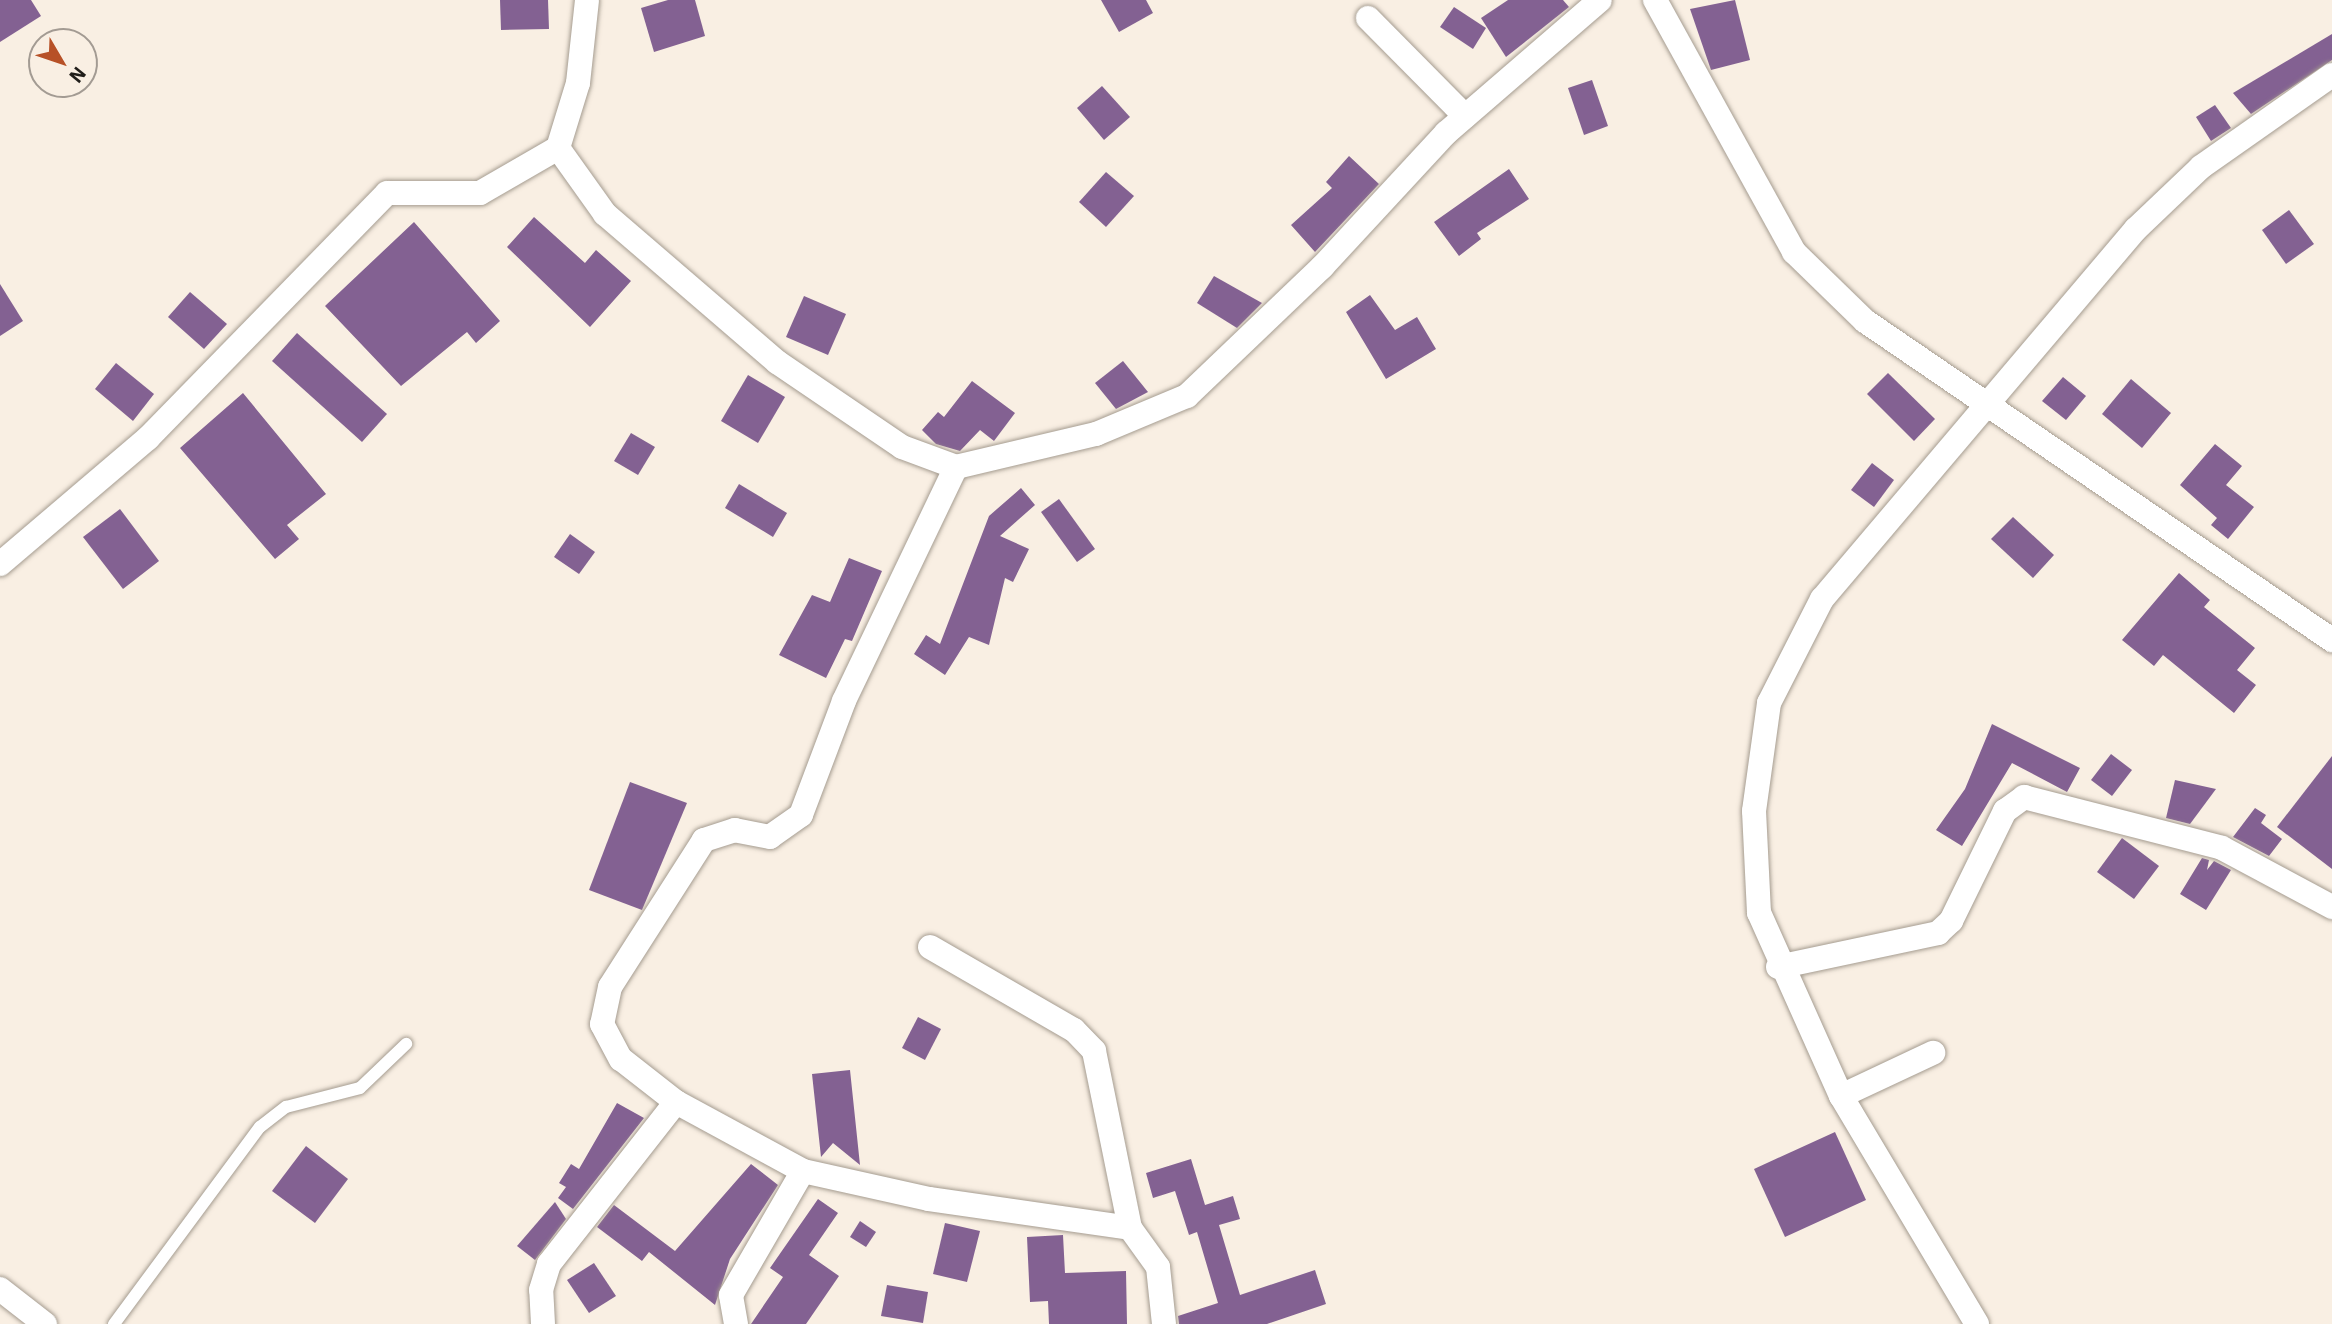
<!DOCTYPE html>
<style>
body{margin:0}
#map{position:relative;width:2332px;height:1324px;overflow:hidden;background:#f9efe3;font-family:"IBM Plex Sans",sans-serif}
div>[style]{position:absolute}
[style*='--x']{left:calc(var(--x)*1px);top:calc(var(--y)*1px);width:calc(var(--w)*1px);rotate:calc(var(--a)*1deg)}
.building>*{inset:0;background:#836192}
.roads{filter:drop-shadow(0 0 2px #a59c90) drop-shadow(0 0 2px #a59c90)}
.service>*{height:12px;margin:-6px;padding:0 6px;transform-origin:6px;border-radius:6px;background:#fff}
.minor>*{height:24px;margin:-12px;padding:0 12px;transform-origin:12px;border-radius:12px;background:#fff}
span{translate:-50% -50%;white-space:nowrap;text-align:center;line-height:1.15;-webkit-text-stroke:5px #f9efe3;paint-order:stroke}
.north{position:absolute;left:28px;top:28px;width:70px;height:70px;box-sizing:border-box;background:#f9efe3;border:2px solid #a39b93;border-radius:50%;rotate:129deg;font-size:19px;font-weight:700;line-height:28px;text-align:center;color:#211e1a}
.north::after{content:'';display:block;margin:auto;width:24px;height:32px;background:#b75127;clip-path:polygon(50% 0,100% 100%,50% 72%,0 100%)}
</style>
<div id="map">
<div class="building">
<div style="clip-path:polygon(0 0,31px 0,41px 16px,0 42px)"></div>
<div style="clip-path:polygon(500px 0,548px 0,549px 29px,501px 30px)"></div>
<div style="clip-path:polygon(668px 0,695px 0,705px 36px,654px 52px,641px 8px)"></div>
<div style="clip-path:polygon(1101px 0,1146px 0,1153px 13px,1119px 32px)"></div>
<div style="clip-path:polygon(1508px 0,1563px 0,1569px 7px,1506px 57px,1481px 18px)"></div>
<div style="clip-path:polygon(1735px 0,1750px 60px,1711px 70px,1690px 9px)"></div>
<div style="clip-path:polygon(1454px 7px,1486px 28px,1473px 49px,1440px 27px)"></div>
<div style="clip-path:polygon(2332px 34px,2332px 60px,2251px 114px,2233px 93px)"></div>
<div style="clip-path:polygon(1592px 80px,1608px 126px,1584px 135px,1568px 88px)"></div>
<div style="clip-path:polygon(1102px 86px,1130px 117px,1104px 140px,1077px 108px)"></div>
<div style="clip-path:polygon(2215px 105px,2231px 128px,2211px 141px,2196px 117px)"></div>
<div style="clip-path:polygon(1349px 156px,1379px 184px,1315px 252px,1291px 225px,1332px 188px,1326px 182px)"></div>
<div style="clip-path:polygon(1509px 169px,1529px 199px,1477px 233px,1481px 239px,1459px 256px,1434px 222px)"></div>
<div style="clip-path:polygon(1106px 172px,1134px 196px,1106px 227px,1079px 202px)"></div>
<div style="clip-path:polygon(2289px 210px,2314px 244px,2286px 264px,2262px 230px)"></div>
<div style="clip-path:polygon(534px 217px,585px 263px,596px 250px,631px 281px,590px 327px,507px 247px)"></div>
<div style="clip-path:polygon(414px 222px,500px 321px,476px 343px,467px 332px,401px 386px,325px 306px)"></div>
<div style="clip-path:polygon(1214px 276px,1262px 303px,1237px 328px,1197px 303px)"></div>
<div style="clip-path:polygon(0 284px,23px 321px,0 336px)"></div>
<div style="clip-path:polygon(190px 292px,227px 324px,204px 349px,168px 317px)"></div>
<div style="clip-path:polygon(1370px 295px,1395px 330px,1417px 317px,1436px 349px,1386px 379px,1346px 312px)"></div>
<div style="clip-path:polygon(804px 296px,846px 314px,828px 355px,786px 337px)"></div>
<div style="clip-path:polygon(297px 333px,387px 414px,362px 442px,272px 361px)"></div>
<div style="clip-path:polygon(1123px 361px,1148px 392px,1116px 409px,1095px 383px)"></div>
<div style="clip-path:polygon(116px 363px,154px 394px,133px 421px,95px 389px)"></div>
<div style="clip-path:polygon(1888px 373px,1935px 419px,1914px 441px,1867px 394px)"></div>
<div style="clip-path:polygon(748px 375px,785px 397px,758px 443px,721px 421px)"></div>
<div style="clip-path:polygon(2063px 377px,2086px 396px,2066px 420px,2042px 401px)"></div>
<div style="clip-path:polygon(2131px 379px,2171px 413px,2142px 448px,2102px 414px)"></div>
<div style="clip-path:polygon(972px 381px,1015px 413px,994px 441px,980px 430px,960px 451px,936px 444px,922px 430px,938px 412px,944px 417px)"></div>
<div style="clip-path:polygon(243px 393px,326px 494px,287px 525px,299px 539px,275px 559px,180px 448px)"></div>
<div style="clip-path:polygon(631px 433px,655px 447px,638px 475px,614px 461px)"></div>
<div style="clip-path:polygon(2215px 444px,2242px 466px,2226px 485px,2254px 507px,2228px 539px,2211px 525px,2217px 518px,2180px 485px)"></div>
<div style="clip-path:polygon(1872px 463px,1894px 480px,1874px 507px,1851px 490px)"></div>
<div style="clip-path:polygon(739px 484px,787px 513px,773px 537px,725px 508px)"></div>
<div style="clip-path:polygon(1021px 488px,1035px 505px,1000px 536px,1029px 549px,1013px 582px,1005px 578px,989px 645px,969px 637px,945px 675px,914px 654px,926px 635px,940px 644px,989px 516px)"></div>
<div style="clip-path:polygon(1059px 499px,1095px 549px,1077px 562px,1041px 512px)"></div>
<div style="clip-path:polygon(120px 509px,159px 561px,123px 589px,83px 537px)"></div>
<div style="clip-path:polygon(2013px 517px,2054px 555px,2033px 578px,1991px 539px)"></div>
<div style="clip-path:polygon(570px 534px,595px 552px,579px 574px,554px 557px)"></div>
<div style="clip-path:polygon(849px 558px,882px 571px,852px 641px,845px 639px,826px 678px,779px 655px,812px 595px,830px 602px)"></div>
<div style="clip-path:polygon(2179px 573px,2210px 600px,2204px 607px,2255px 648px,2237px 670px,2256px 685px,2234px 713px,2163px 655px,2154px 666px,2122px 640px)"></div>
<div style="clip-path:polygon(1992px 724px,2080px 768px,2067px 792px,2012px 763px,1962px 846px,1936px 830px,1965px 789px)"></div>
<div style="clip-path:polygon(2111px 754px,2132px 770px,2112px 796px,2091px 780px)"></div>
<div style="clip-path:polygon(2332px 756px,2332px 869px,2277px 827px)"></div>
<div style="clip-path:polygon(2175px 780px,2216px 789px,2190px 824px,2166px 818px)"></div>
<div style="clip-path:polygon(630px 782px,687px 803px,642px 910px,589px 890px)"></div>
<div style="clip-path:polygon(2255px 808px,2266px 815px,2261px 823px,2282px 839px,2269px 856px,2233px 837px)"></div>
<div style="clip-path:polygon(2122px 838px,2159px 866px,2134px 899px,2097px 872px)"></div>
<div style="clip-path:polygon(2202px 858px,2209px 860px,2207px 870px,2214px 861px,2231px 870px,2206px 910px,2180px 894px)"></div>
<div style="clip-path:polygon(918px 1017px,941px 1029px,925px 1060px,902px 1048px)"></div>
<div style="clip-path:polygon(850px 1070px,860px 1165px,833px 1143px,821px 1157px,812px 1074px)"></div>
<div style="clip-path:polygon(617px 1103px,644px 1118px,573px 1209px,558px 1198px,566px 1187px,559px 1183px,571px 1164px,579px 1169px)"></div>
<div style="clip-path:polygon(1835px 1132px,1866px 1200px,1785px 1237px,1754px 1169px)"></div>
<div style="clip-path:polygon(306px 1146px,348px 1179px,315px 1223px,272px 1191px)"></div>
<div style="clip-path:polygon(1191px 1159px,1205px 1205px,1233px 1196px,1240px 1219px,1219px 1225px,1240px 1295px,1315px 1270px,1326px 1304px,1267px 1324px,1179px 1324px,1178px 1316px,1218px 1303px,1197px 1232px,1189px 1235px,1175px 1191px,1153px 1198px,1146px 1173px)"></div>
<div style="clip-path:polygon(751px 1164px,778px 1185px,730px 1259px,715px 1305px,649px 1252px,642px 1261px,597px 1227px,614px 1205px,675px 1251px)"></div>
<div style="clip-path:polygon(818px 1199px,838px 1213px,809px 1255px,839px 1276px,806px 1324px,751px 1324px,783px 1277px,770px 1268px)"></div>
<div style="clip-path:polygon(555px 1202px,566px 1219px,535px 1260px,517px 1246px)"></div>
<div style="clip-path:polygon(860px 1221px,876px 1232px,866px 1247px,850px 1237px)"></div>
<div style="clip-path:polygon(945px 1223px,980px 1231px,967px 1282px,933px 1274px)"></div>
<div style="clip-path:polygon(1063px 1235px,1065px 1273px,1126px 1271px,1127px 1324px,1049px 1324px,1048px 1301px,1030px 1302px,1027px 1237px)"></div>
<div style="clip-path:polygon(594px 1263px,616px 1296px,589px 1313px,567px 1280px)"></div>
<div style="clip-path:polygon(887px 1285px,928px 1292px,923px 1323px,881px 1316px)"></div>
</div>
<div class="roads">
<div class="service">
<div style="--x:114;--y:1324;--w:245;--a:-53.5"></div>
<div style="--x:260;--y:1127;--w:33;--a:-38"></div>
<div style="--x:286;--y:1107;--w:76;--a:-14.4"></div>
<div style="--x:360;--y:1088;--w:64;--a:-43.7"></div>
</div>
<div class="minor">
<div style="--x:1655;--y:0;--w:288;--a:61.1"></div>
<div style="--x:1794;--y:252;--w:99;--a:44.2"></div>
<div style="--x:1865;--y:321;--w:566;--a:34.34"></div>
<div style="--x:1368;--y:18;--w:138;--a:45.3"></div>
<div style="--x:558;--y:148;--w:81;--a:54.5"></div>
<div style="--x:605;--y:214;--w:227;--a:40.7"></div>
<div style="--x:777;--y:362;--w:151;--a:34.2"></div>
<div style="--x:902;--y:447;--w:58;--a:20.3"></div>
<div style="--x:956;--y:467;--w:144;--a:-13.3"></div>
<div style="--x:1096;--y:434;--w:99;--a:-22.7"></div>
<div style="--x:1187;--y:396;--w:187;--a:-43.7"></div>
<div style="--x:1322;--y:267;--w:183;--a:-47.2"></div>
<div style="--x:1446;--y:133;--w:203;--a:-40.8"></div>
<div style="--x:956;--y:467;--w:259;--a:115.6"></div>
<div style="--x:844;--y:701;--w:122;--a:110.7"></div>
<div style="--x:801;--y:815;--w:38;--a:145"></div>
<div style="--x:770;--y:837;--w:36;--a:-169"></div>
<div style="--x:735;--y:830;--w:33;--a:162"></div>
<div style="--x:704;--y:840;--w:174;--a:122.6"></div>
<div style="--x:610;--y:987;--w:38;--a:102"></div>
<div style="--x:602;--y:1024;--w:40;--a:62"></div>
<div style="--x:621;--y:1059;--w:70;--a:38"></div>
<div style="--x:676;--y:1102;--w:145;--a:28.5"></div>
<div style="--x:803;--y:1171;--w:129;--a:12.5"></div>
<div style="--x:929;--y:1199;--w:203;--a:8.2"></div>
<div style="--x:1130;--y:1228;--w:48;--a:54.3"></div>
<div style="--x:1158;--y:1267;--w:57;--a:84"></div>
<div style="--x:0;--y:564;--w:194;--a:-40.4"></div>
<div style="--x:148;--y:438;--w:342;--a:-45.7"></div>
<div style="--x:387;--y:193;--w:93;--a:0"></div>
<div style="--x:480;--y:193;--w:90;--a:-30"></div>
<div style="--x:558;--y:148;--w:68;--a:-72.9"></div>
<div style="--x:578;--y:83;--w:83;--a:-83.8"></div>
<div style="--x:930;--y:947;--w:166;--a:30"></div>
<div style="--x:1074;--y:1030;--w:29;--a:46"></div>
<div style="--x:1094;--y:1051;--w:181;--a:78.5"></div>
<div style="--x:1778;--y:967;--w:164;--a:-12"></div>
<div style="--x:1938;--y:933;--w:18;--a:-43"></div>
<div style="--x:1951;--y:921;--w:123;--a:-63.9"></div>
<div style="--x:2005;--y:811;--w:24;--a:-36"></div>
<div style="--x:2024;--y:797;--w:204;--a:14.4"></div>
<div style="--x:2222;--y:848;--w:125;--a:28.2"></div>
<div style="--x:1841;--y:1096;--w:102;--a:-25.1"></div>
<div style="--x:0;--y:1289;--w:57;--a:37.9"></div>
<div style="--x:543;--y:1324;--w:34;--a:-93"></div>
<div style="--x:541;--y:1290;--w:27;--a:-73"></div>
<div style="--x:549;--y:1264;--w:206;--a:-51.9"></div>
<div style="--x:736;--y:1324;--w:29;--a:-100"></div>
<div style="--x:731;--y:1295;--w:143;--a:-59.9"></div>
<div style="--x:1977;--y:1324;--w:265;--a:-120.8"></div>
<div style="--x:1841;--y:1096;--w:201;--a:-114.1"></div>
<div style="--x:1759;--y:913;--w:102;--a:-92.8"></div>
<div style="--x:1754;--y:811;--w:109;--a:-82.1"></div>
<div style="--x:1769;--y:703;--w:117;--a:-63"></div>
<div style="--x:1822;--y:599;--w:485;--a:-49.7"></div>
<div style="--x:2136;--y:229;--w:90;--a:-43.6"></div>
<div style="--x:2201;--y:167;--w:160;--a:-35.1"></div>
</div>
</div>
<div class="north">N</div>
</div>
